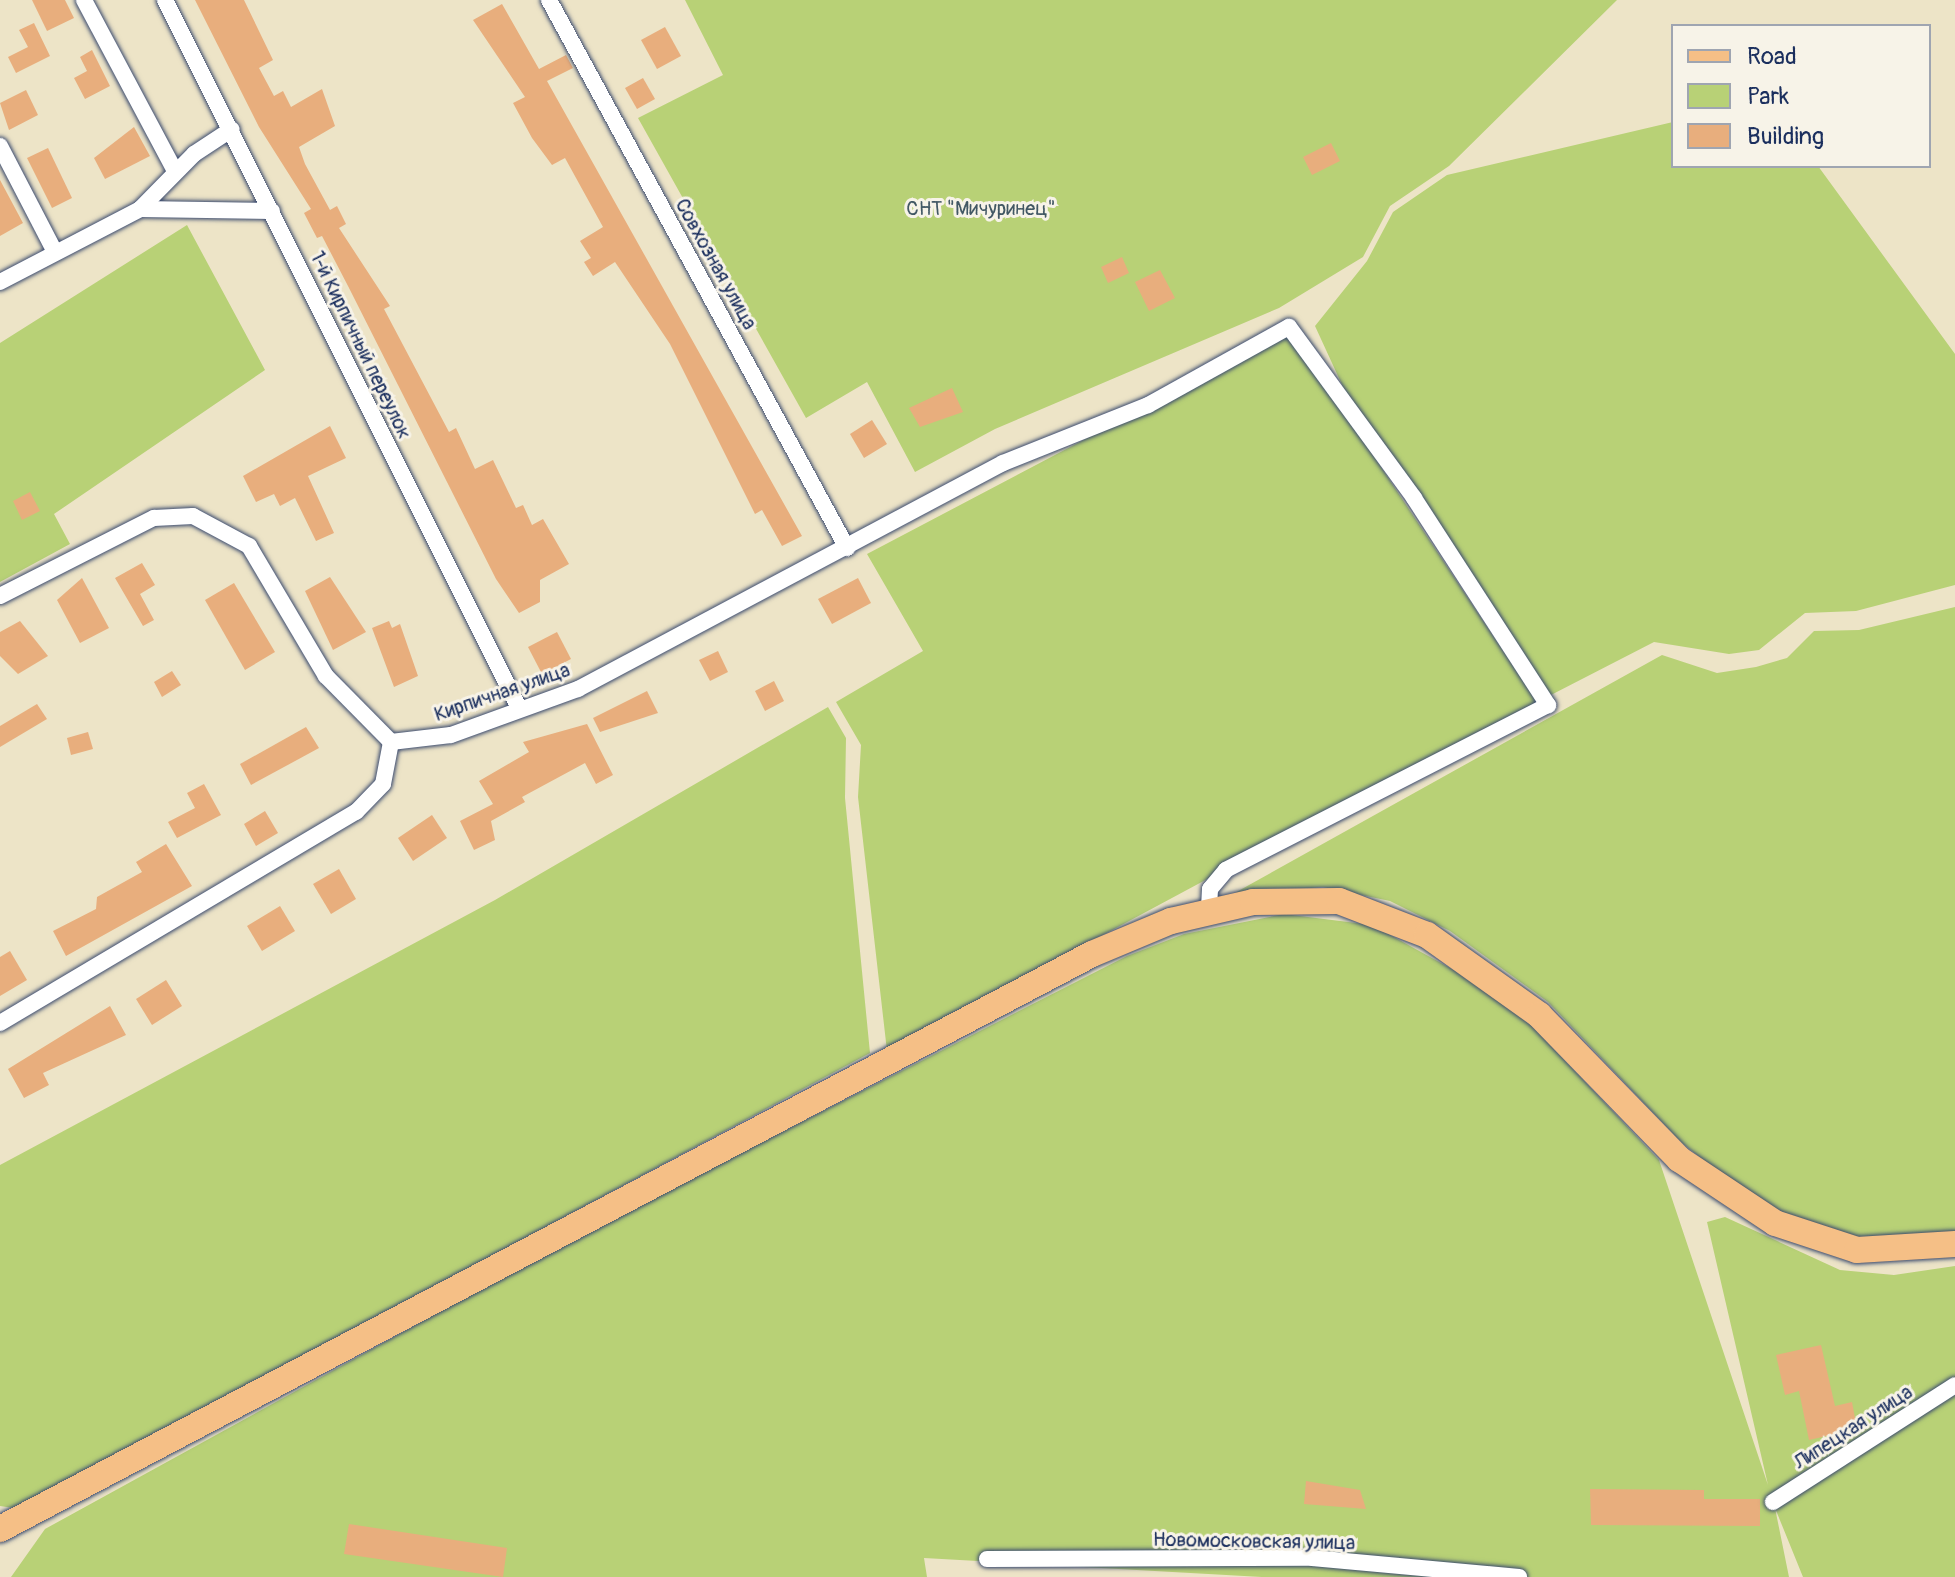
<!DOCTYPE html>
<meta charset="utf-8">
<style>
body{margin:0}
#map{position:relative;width:1955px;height:1577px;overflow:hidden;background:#ede4c7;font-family:Pangolin,sans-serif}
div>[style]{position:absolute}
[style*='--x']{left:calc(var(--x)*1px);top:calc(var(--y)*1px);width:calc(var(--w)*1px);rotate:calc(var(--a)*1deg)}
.green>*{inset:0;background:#b8d176}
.building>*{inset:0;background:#e8ae7d}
.roads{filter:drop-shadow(0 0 2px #3a4a6e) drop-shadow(0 0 2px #3a4a6e)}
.street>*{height:16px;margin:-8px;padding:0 8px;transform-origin:8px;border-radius:8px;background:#fff}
.primary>*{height:26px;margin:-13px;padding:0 13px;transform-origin:13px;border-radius:13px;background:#f5bf86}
span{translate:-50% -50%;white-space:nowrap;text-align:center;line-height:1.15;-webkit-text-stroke:6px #f7f3e8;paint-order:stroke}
.park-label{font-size:20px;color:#425864}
.street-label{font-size:20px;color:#1b2f5e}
.legend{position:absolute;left:1671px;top:24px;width:260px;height:144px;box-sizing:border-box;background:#f7f3e8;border:2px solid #9fa5b1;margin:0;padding:10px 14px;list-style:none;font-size:24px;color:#1b2f5e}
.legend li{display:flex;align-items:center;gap:16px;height:40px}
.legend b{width:40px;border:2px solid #9fa5b1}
</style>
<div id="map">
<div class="green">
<div style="clip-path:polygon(685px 0,1617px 0,1449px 166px,1390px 206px,1363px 257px,1279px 308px,995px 429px,915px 472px,867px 382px,806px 418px,638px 118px,723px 75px)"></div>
<div style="clip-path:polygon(1673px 122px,1673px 166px,1818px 166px,1955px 354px,1955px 585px,1856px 611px,1805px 613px,1759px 650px,1729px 654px,1654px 642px,1549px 696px,1343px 387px,1315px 326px,1367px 261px,1393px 212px,1447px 175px)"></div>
<div style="clip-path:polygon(187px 225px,265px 370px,54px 514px,70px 544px,0 582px,0 343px)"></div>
<div style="clip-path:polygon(1283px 335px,1294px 336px,1537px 702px,887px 1051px,858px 797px,861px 745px,836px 702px,923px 651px,867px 554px)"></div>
<div style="clip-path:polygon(1955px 607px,1955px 1234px,1850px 1242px,1764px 1209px,1681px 1142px,1548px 1002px,1450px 931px,1390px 901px,1323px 887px,1231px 895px,1662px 655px,1717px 673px,1756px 667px,1787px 658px,1814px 631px,1859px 630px)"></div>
<div style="clip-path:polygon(828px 707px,846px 738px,845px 798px,870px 1053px,56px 1490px,20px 1509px,0 1506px,0 1165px,495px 900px)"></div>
<div style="clip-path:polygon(1284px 914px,1372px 925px,1470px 979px,1532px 1026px,1659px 1160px,1768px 1485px,1707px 1222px,1725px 1217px,1840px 1270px,1894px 1275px,1955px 1266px,1955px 1577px,1803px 1577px,1775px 1508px,1789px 1577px,1262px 1577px,924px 1558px,927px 1577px,11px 1577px,45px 1529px,574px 1238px,1127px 956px,1184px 934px)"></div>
</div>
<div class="building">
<div style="clip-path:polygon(32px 0,65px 0,74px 18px,47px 31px)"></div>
<div style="clip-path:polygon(195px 0,244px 0,273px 60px,259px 68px,274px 96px,283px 91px,291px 107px,322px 89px,335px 126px,299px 147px,305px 164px,330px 210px,337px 206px,346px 224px,339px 228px,390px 306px,384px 309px,449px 432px,456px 428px,475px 469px,493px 460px,516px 508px,523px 505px,532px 525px,543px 519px,569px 564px,540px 580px,540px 602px,519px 613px,496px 579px,348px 286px,322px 236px,317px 238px,304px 213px,311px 209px,259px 127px)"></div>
<div style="clip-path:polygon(502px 4px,539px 69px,566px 55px,573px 68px,547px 81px,802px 536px,782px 546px,762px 510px,755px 514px,670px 344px,615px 262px,593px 276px,584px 262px,591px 258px,580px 241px,603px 227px,565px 158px,552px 165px,532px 138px,513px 103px,525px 97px,473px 20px)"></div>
<div style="clip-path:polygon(34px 23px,50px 56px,16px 73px,8px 57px,28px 47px,19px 30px)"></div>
<div style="clip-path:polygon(665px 27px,681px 56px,657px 69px,641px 40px)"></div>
<div style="clip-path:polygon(92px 50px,110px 86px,85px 99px,74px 78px,87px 71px,80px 57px)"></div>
<div style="clip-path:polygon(643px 78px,655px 99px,637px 109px,625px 88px)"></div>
<div style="clip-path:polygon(26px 90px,38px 115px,9px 130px,0 103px)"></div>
<div style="clip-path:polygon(134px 127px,150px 156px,105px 179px,94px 158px)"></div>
<div style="clip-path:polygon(1331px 143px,1340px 161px,1312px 175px,1303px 157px)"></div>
<div style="clip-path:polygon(48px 148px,72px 198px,52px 208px,27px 158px)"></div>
<div style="clip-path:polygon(0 180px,23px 223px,0 236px)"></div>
<div style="clip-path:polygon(1122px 257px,1129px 273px,1108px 283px,1101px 267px)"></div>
<div style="clip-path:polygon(1160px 270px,1175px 298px,1149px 311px,1135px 282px)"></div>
<div style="clip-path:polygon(952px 388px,963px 412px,920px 427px,909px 408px)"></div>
<div style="clip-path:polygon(872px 420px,887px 444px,864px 458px,850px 434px)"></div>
<div style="clip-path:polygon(330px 426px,346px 458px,308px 476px,334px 533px,316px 541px,295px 498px,280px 506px,274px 494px,256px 502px,243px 476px)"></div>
<div style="clip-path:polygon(30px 492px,40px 511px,22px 520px,13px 501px)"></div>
<div style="clip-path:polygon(142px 563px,155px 585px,140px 594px,154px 620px,143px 626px,115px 578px)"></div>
<div style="clip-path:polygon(330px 577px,366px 632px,333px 650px,305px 591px)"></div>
<div style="clip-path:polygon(82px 578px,109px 628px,80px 643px,57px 600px)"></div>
<div style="clip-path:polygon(858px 578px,871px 603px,832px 624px,818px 599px)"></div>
<div style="clip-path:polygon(234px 583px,275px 652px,245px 670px,205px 600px)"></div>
<div style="clip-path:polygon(20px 621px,48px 656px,18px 674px,0 656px,0 632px)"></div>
<div style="clip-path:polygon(389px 621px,392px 628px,400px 624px,418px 676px,394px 687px,372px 628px)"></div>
<div style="clip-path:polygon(557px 632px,571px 659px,542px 674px,528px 647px)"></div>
<div style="clip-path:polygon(718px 651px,728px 672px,710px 681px,699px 660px)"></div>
<div style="clip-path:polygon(172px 671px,181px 685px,162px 697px,154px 682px)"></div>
<div style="clip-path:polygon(774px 681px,784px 701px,765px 711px,755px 691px)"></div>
<div style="clip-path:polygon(647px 691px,658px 713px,600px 732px,593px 718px)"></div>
<div style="clip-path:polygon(37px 704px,47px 719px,0 747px,0 726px)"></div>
<div style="clip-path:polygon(587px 724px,613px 775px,596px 784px,585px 763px,522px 797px,525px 802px,491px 821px,495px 840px,474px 850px,460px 821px,493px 804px,479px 781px,529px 752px,523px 742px)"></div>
<div style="clip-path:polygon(306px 727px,319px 748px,251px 785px,240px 764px)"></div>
<div style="clip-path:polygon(88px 732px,93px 749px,71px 755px,67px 738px)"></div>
<div style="clip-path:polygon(204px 784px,221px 815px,177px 838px,168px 822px,195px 808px,187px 793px)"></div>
<div style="clip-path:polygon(265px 811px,278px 833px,256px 846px,244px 824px)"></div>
<div style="clip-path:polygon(432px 815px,447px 838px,413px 861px,398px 838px)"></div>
<div style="clip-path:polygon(166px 844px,192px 886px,66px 956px,53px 931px,96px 909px,97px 897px,142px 872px,136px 862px)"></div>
<div style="clip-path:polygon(339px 869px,356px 899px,331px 914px,313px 884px)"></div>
<div style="clip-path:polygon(280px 906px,295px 931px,262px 951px,247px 926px)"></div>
<div style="clip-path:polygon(10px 951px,27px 980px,0 996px,0 957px)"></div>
<div style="clip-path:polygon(166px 980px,182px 1006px,152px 1025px,136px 999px)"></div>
<div style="clip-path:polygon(110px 1006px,126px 1035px,43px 1073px,49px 1085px,24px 1098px,8px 1069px)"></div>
<div style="clip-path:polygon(1821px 1345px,1835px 1406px,1852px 1402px,1857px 1429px,1809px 1440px,1799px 1391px,1785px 1395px,1776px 1355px)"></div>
<div style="clip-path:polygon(1306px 1481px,1360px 1490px,1366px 1509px,1304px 1504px)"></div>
<div style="clip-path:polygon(1590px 1489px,1704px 1490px,1704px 1499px,1760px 1499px,1760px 1526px,1591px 1525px)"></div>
<div style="clip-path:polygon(349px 1524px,507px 1548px,503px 1577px,344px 1554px)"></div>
</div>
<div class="roads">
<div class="street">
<div style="--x:84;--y:0;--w:194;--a:62"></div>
<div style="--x:165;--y:0;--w:792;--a:63.43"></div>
<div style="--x:549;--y:0;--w:624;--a:61.46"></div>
<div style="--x:0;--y:146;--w:119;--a:62.6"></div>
<div style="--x:140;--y:209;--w:132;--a:0.9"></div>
<div style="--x:0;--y:282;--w:158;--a:-27.5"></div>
<div style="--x:140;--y:209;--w:77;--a:-45.5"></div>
<div style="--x:194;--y:154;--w:45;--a:-33.3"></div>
<div style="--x:0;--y:596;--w:173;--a:-26.9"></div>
<div style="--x:154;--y:518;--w:39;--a:-3"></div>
<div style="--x:193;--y:516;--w:64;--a:28.2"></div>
<div style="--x:249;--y:546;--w:151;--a:59.4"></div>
<div style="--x:326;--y:676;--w:93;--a:45.4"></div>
<div style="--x:0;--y:1023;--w:414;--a:-30.7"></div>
<div style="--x:356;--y:812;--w:39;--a:-46"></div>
<div style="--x:383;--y:784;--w:43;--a:-79.2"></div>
<div style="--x:391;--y:742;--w:60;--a:-6.7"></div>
<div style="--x:451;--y:735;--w:135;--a:-19.9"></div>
<div style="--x:578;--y:689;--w:481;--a:-28"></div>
<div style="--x:1003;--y:463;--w:156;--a:-21.8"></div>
<div style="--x:1148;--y:405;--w:161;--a:-29"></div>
<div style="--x:1289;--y:327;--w:212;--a:53.8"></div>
<div style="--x:1414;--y:498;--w:247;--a:57.1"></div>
<div style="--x:1548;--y:705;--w:362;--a:152.9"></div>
<div style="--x:1226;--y:870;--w:25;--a:130"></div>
<div style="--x:1210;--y:889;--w:20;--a:93"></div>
<div style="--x:1773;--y:1502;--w:216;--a:-32.7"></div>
<div style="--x:987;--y:1559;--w:325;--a:-0.2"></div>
<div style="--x:1312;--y:1558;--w:208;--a:5.2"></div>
</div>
<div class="primary">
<div style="--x:0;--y:1529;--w:1234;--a:-27.77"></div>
<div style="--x:1092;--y:954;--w:86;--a:-22.7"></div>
<div style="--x:1171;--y:921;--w:84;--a:-13"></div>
<div style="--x:1253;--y:902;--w:86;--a:-0.7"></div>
<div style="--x:1339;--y:901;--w:94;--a:21.1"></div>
<div style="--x:1427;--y:935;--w:138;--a:35.5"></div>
<div style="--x:1539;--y:1015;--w:201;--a:45.8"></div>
<div style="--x:1679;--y:1159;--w:115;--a:33.7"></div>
<div style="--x:1775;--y:1223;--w:86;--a:18.2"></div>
<div style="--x:1857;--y:1250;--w:98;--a:-3.5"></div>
</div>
</div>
<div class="park-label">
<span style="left:981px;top:208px">СНТ "Мичуринец"</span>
</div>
<div class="street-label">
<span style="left:716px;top:264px;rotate:61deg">Совхозная улица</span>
<span style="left:361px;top:345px;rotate:64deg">1-й Кирпичный переулок</span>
<span style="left:502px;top:692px;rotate:-19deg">Кирпичная улица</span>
<span style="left:1853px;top:1427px;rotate:-33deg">Липецкая улица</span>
<span style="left:1254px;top:1541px;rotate:1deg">Новомосковская улица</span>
</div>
<ul class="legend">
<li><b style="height:10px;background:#f5bf86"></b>Road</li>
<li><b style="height:22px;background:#b8d176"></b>Park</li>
<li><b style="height:22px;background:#e8ae7d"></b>Building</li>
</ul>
</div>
